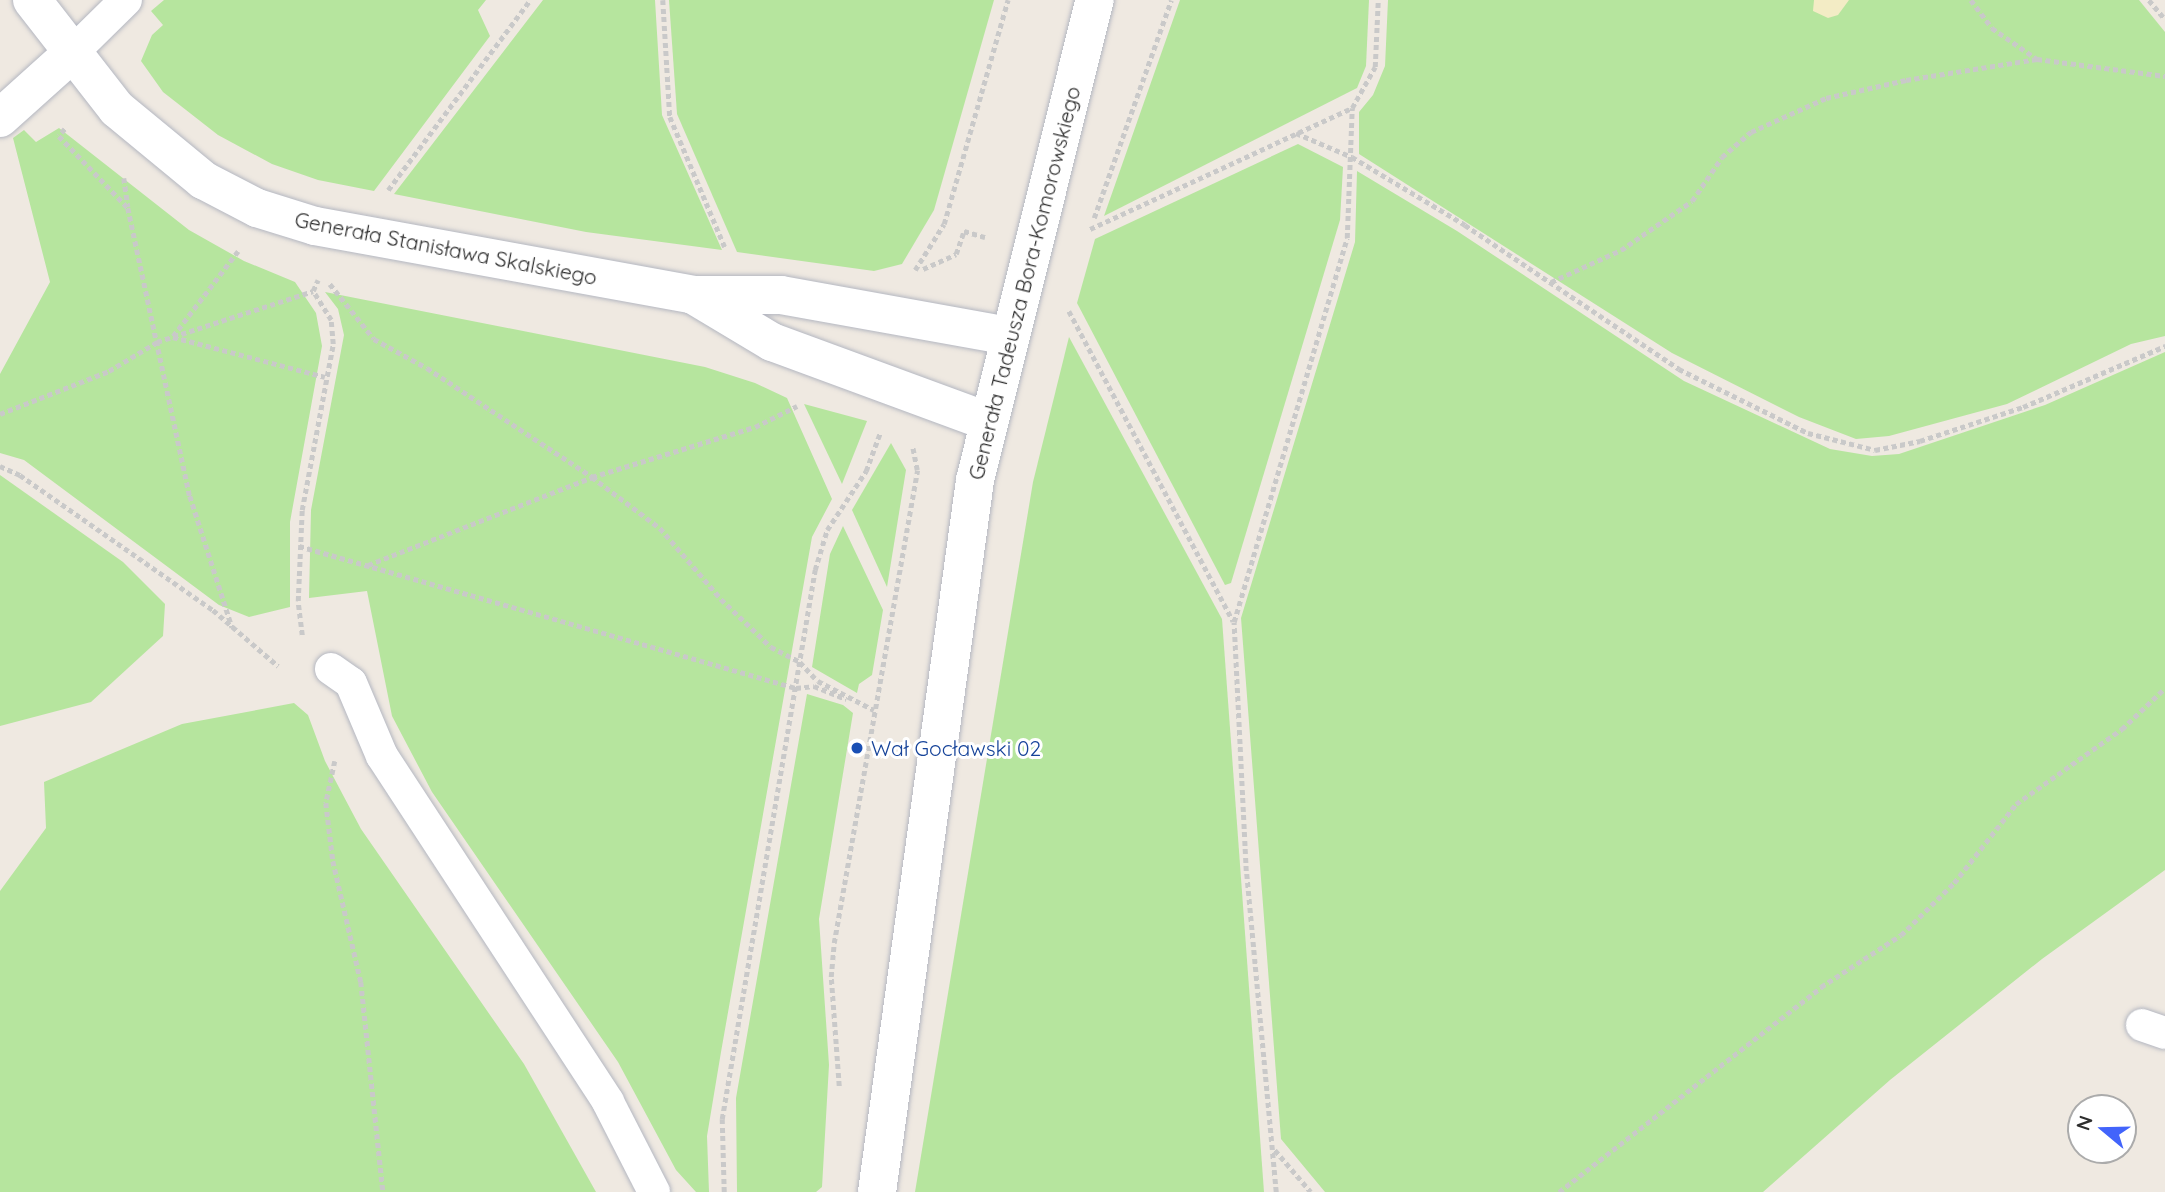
<!DOCTYPE html>
<meta charset="utf-8">
<style>
body{margin:0}
#map{position:relative;width:2165px;height:1192px;overflow:hidden;background:#efe9e1;font-family:Quicksand,sans-serif}
div>[style]{position:absolute}
[style*='--x']{left:calc(var(--x)*1px);top:calc(var(--y)*1px);width:calc(var(--w)*1px);rotate:calc(var(--a)*1deg)}
.green>*{inset:0;background:#b6e59e}
.sand>*{inset:0;background:#f3ecc5}
.path>*{height:4.5px;margin-top:-2.25px;transform-origin:0;background:repeating-linear-gradient(90deg,#c9c9c9 0 5px,transparent 0 8.5px)}
.roads{filter:drop-shadow(0 0 2px #b4b7c1) drop-shadow(0 0 2px #b4b7c1)}
.lane>*{height:32px;margin:-16px;padding:0 16px;transform-origin:16px;border-radius:16px;background:#fff}
.street>*{height:38px;margin:-19px;padding:0 19px;transform-origin:19px;border-radius:19px;background:#fff}
.secondary>*{height:38px;margin:-19px;padding:0 19px;transform-origin:19px;border-radius:19px;background:#fff}
.dots>*{width:19px;height:19px;translate:-50% -50%;box-sizing:border-box;border:4px solid #fff;border-radius:50%}
span{translate:-50% -50%;white-space:nowrap;text-align:center;line-height:1.15;-webkit-text-stroke:6px #fff;paint-order:stroke}
.street-label{font-size:21px;color:#2e2e2e}
.transit-label{font-size:21px;color:#164399}
.left{translate:0 -50%;text-align:left}
.north{position:absolute;left:2067px;top:1094px;width:70px;height:70px;box-sizing:border-box;background:#fff;border:2px solid #ababab;border-radius:50%;rotate:289deg;font-size:19px;font-weight:700;line-height:28px;text-align:center;color:#2e2e2e}
.north::after{content:'';display:block;margin:auto;width:24px;height:32px;background:#4264fb;clip-path:polygon(50% 0,100% 100%,50% 72%,0 100%)}
</style>
<div id="map">
<div class="green">
<div style="clip-path:polygon(164px 0,486px 0,478px 10px,490px 36px,374px 191px,318px 180px,272px 164px,218px 135px,163px 92px,141px 61px,152px 35px,163px 25px,151px 11px)"></div>
<div style="clip-path:polygon(543px 0,655px 0,662px 115px,722px 250px,586px 232px,394px 194px)"></div>
<div style="clip-path:polygon(669px 0,994px 0,934px 210px,902px 264px,874px 271px,737px 252px,677px 114px)"></div>
<div style="clip-path:polygon(1180px 0,1369px 0,1366px 66px,1357px 88px,1104px 216px)"></div>
<div style="clip-path:polygon(1388px 0,2139px 0,2165px 32px,2165px 336px,2131px 344px,2007px 404px,1889px 436px,1856px 439px,1799px 417px,1672px 353px,1359px 154px,1359px 112px,1373px 95px,1385px 66px)"></div>
<div style="clip-path:polygon(59px 128px,189px 230px,244px 261px,295px 282px,316px 313px,322px 346px,290px 522px,290px 607px,249px 617px,219px 605px,24px 460px,0 453px,0 374px,50px 282px,13px 138px,24px 130px,36px 142px)"></div>
<div style="clip-path:polygon(1298px 144px,1343px 167px,1340px 220px,1231px 583px,1225px 585px,1077px 303px,1095px 239px)"></div>
<div style="clip-path:polygon(1357px 171px,1457px 231px,1684px 381px,1830px 449px,1872px 456px,1899px 454px,2045px 405px,2165px 352px,2165px 870px,2042px 959px,1890px 1080px,1763px 1192px,1325px 1192px,1281px 1139px,1241px 618px,1355px 242px)"></div>
<div style="clip-path:polygon(325px 292px,705px 367px,755px 383px,787px 398px,832px 499px,812px 537px,721px 1052px,707px 1136px,709px 1192px,696px 1192px,676px 1170px,618px 1062px,432px 792px,392px 716px,367px 591px,309px 598px,311px 510px,344px 335px,338px 309px)"></div>
<div style="clip-path:polygon(1069px 337px,1222px 619px,1264px 1192px,915px 1192px,1033px 482px)"></div>
<div style="clip-path:polygon(804px 404px,867px 421px,842px 484px)"></div>
<div style="clip-path:polygon(891px 443px,906px 470px,887px 587px,852px 510px)"></div>
<div style="clip-path:polygon(0 475px,123px 562px,165px 604px,163px 636px,91px 702px,0 726px)"></div>
<div style="clip-path:polygon(843px 526px,883px 610px,872px 675px,859px 684px,857px 693px,812px 667px,830px 554px)"></div>
<div style="clip-path:polygon(807px 694px,843px 705px,853px 713px,819px 919px,829px 1065px,822px 1187px,816px 1192px,737px 1192px,736px 1098px)"></div>
<div style="clip-path:polygon(294px 703px,308px 715px,325px 761px,361px 829px,524px 1064px,596px 1192px,0 1192px,0 891px,46px 828px,44px 782px,182px 724px)"></div>
</div>
<div class="sand">
<div style="clip-path:polygon(1814px 0,1849px 0,1838px 15px,1828px 18px,1813px 11px)"></div>
</div>
<div class="path">
<div style="--x:663;--y:0;--w:117;--a:86.6"></div>
<div style="--x:670;--y:117;--w:141;--a:67.1"></div>
<div style="--x:1971;--y:0;--w:35;--a:53"></div>
<div style="--x:1992;--y:28;--w:55;--a:34.6"></div>
<div style="--x:2149;--y:0;--w:25;--a:50"></div>
<div style="--x:65;--y:129;--w:9;--a:131"></div>
<div style="--x:59;--y:136;--w:100;--a:46.2"></div>
<div style="--x:128;--y:208;--w:295;--a:77.9"></div>
<div style="--x:190;--y:496;--w:138;--a:72.2"></div>
<div style="--x:1296;--y:133;--w:61;--a:23.2"></div>
<div style="--x:1352;--y:157;--w:132;--a:31"></div>
<div style="--x:1465;--y:225;--w:258;--a:33.9"></div>
<div style="--x:1679;--y:369;--w:144;--a:26.4"></div>
<div style="--x:1808;--y:433;--w:69;--a:14.2"></div>
<div style="--x:1875;--y:450;--w:46;--a:-11.3"></div>
<div style="--x:1920;--y:441;--w:108;--a:-18.3"></div>
<div style="--x:2023;--y:407;--w:155;--a:-23.2"></div>
<div style="--x:124;--y:178;--w:29;--a:82"></div>
<div style="--x:388;--y:190;--w:237;--a:-53.2"></div>
<div style="--x:1094;--y:218;--w:231;--a:-70.5"></div>
<div style="--x:1090;--y:229;--w:289;--a:-24.8"></div>
<div style="--x:923;--y:269;--w:36;--a:-24"></div>
<div style="--x:956;--y:254;--w:24;--a:-71"></div>
<div style="--x:964;--y:231;--w:22;--a:16"></div>
<div style="--x:915;--y:270;--w:54;--a:-57.8"></div>
<div style="--x:944;--y:224;--w:233;--a:-74.1"></div>
<div style="--x:1551;--y:282;--w:77;--a:-24.6"></div>
<div style="--x:1621;--y:250;--w:86;--a:-34.6"></div>
<div style="--x:1692;--y:201;--w:53;--a:-55.7"></div>
<div style="--x:1722;--y:157;--w:38;--a:-41"></div>
<div style="--x:1751;--y:132;--w:82;--a:-24.4"></div>
<div style="--x:1826;--y:98;--w:82;--a:-12.7"></div>
<div style="--x:1906;--y:80;--w:133;--a:-9.1"></div>
<div style="--x:2037;--y:59;--w:129;--a:7.6"></div>
<div style="--x:330;--y:284;--w:70;--a:51.3"></div>
<div style="--x:374;--y:339;--w:60;--a:28.7"></div>
<div style="--x:427;--y:368;--w:198;--a:33.4"></div>
<div style="--x:592;--y:477;--w:85;--a:36.9"></div>
<div style="--x:660;--y:528;--w:94;--a:49.3"></div>
<div style="--x:721;--y:599;--w:69;--a:43.8"></div>
<div style="--x:771;--y:647;--w:33;--a:27"></div>
<div style="--x:800;--y:662;--w:26;--a:47"></div>
<div style="--x:818;--y:681;--w:63;--a:27.4"></div>
<div style="--x:1069;--y:311;--w:351;--a:62.1"></div>
<div style="--x:173;--y:336;--w:107;--a:-52.6"></div>
<div style="--x:173;--y:337;--w:157;--a:14.7"></div>
<div style="--x:0;--y:414;--w:117;--a:-21.5"></div>
<div style="--x:109;--y:371;--w:56;--a:-31.1"></div>
<div style="--x:157;--y:342;--w:164;--a:-18.1"></div>
<div style="--x:313;--y:291;--w:12;--a:-66"></div>
<div style="--x:0;--y:466;--w:22;--a:24"></div>
<div style="--x:20;--y:475;--w:236;--a:35"></div>
<div style="--x:213;--y:610;--w:86;--a:40.7"></div>
<div style="--x:299;--y:546;--w:517;--a:15.95"></div>
<div style="--x:796;--y:688;--w:18;--a:-6"></div>
<div style="--x:814;--y:686;--w:35;--a:22"></div>
<div style="--x:368;--y:565;--w:241;--a:-21.4"></div>
<div style="--x:592;--y:477;--w:170;--a:-17.1"></div>
<div style="--x:755;--y:427;--w:47;--a:-26.6"></div>
<div style="--x:302;--y:635;--w:34;--a:-97"></div>
<div style="--x:298;--y:601;--w:91;--a:-87.5"></div>
<div style="--x:302;--y:510;--w:169;--a:-79.4"></div>
<div style="--x:333;--y:344;--w:24;--a:-95"></div>
<div style="--x:331;--y:320;--w:34;--a:-122"></div>
<div style="--x:335;--y:761;--w:43;--a:102.1"></div>
<div style="--x:326;--y:803;--w:58;--a:83.1"></div>
<div style="--x:333;--y:861;--w:124;--a:77"></div>
<div style="--x:361;--y:982;--w:211;--a:84"></div>
<div style="--x:839;--y:1086;--w:109;--a:-94.2"></div>
<div style="--x:831;--y:977;--w:34;--a:-85"></div>
<div style="--x:834;--y:943;--w:480;--a:-80"></div>
<div style="--x:917;--y:470;--w:25;--a:-101"></div>
<div style="--x:1275;--y:1150;--w:55;--a:49.4"></div>
<div style="--x:724;--y:1192;--w:73;--a:-91.6"></div>
<div style="--x:722;--y:1119;--w:557;--a:-80.39"></div>
<div style="--x:815;--y:570;--w:42;--a:-73.3"></div>
<div style="--x:827;--y:530;--w:71;--a:-56.5"></div>
<div style="--x:866;--y:471;--w:40;--a:-69.8"></div>
<div style="--x:1276;--y:1192;--w:322;--a:-95.3"></div>
<div style="--x:1246;--y:871;--w:249;--a:-92.8"></div>
<div style="--x:1234;--y:622;--w:400;--a:-73.6"></div>
<div style="--x:1347;--y:238;--w:130;--a:-87.8"></div>
<div style="--x:1352;--y:108;--w:47;--a:-60.7"></div>
<div style="--x:1375;--y:67;--w:67;--a:-87.4"></div>
<div style="--x:1559;--y:1192;--w:333;--a:-38"></div>
<div style="--x:1821;--y:987;--w:95;--a:-33"></div>
<div style="--x:1901;--y:935;--w:74;--a:-44.5"></div>
<div style="--x:1954;--y:883;--w:100;--a:-51.9"></div>
<div style="--x:2016;--y:804;--w:130;--a:-35.3"></div>
<div style="--x:2122;--y:729;--w:59;--a:-43.6"></div>
</div>
<div class="roads">
<div class="lane">
<div style="--x:71;--y:54;--w:77;--a:-44.5"></div>
<div style="--x:331;--y:669;--w:24;--a:35"></div>
<div style="--x:351;--y:683;--w:79;--a:67"></div>
<div style="--x:382;--y:756;--w:413;--a:56.8"></div>
<div style="--x:608;--y:1102;--w:101;--a:62.9"></div>
<div style="--x:2142;--y:1025;--w:24;--a:19"></div>
</div>
<div class="street">
<div style="--x:0;--y:118;--w:96;--a:-42"></div>
</div>
<div class="secondary">
<div style="--x:32;--y:0;--w:138;--a:52.1"></div>
<div style="--x:117;--y:109;--w:112;--a:39.5"></div>
<div style="--x:203;--y:180;--w:61;--a:27.4"></div>
<div style="--x:257;--y:208;--w:61;--a:17.2"></div>
<div style="--x:315;--y:226;--w:384;--a:10.3"></div>
<div style="--x:693;--y:295;--w:88;--a:0"></div>
<div style="--x:781;--y:295;--w:231;--a:10.2"></div>
<div style="--x:695;--y:296;--w:90;--a:30.9"></div>
<div style="--x:772;--y:342;--w:229;--a:20.2"></div>
<div style="--x:877;--y:1192;--w:719;--a:-82.16"></div>
<div style="--x:975;--y:480;--w:495;--a:-76"></div>
</div>
</div>
<div class="dots">
<div style="left:857px;top:748px;background:#1a4fb4"></div>
</div>
<div class="street-label">
<span style="left:446px;top:248px;rotate:11deg">Generała Stanisława Skalskiego</span>
<span style="left:1024px;top:283px;rotate:-76deg">Generała Tadeusza Bora-Komorowskiego</span>
</div>
<div class="transit-label">
<span class="left" style="left:871px;top:748px">Wał Gocławski 02</span>
</div>
<div class="north">N</div>
</div>
